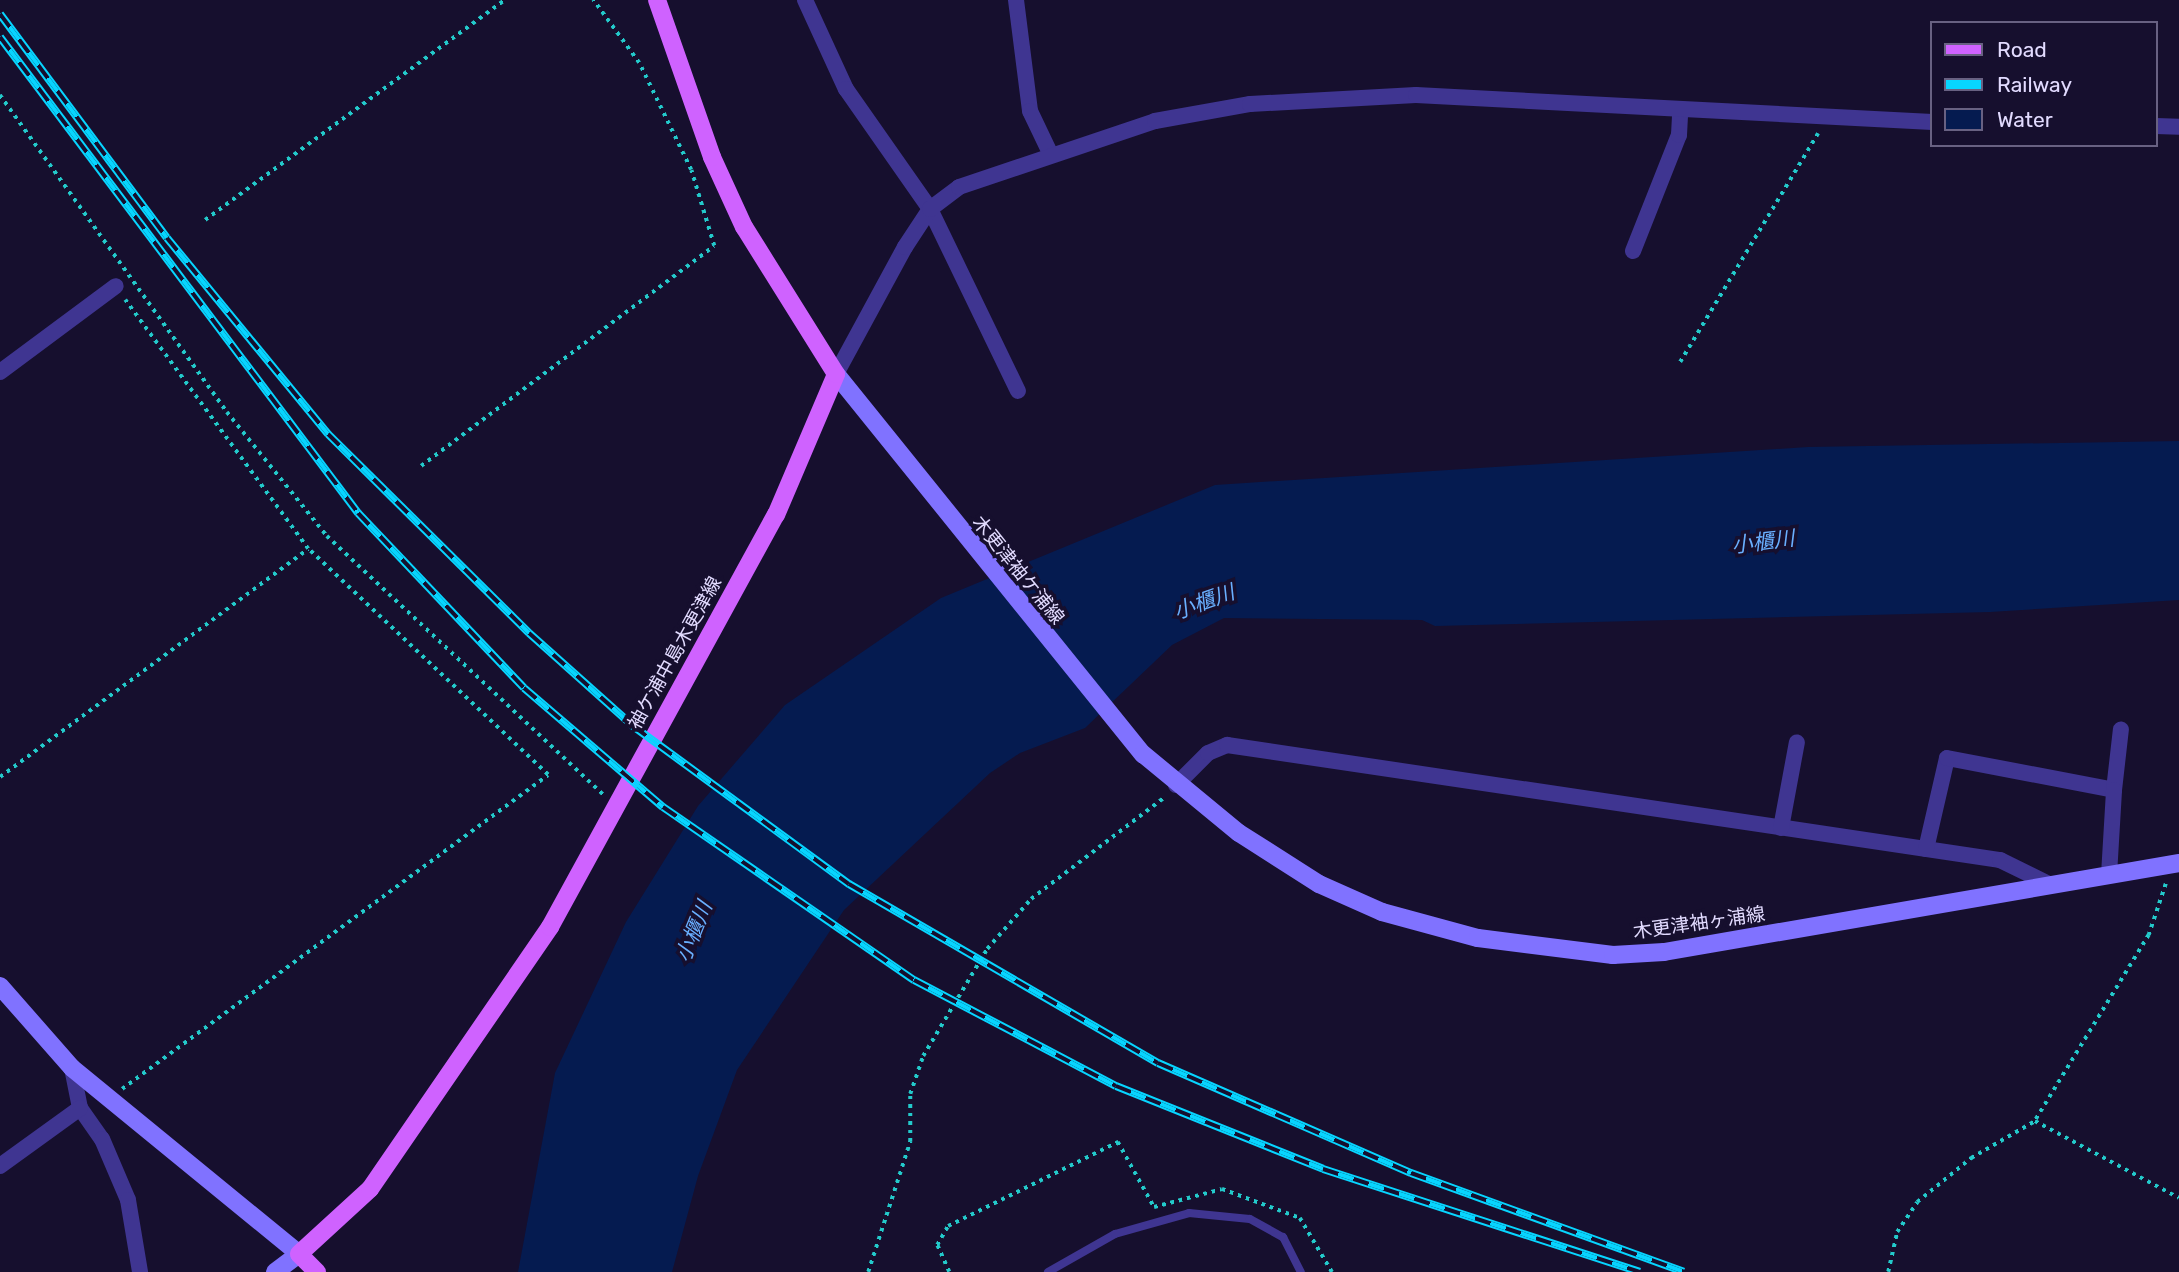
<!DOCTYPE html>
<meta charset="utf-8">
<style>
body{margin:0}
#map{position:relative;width:2179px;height:1272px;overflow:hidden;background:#160f2e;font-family:Rubik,"Noto Sans JP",sans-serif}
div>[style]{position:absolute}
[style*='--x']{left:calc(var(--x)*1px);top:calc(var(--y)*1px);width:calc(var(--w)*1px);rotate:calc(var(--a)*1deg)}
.water>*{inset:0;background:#051b50}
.path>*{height:3.5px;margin-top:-1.75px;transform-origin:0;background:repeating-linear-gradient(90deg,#23cacb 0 3.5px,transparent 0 8.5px)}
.lane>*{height:8px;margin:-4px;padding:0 4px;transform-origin:4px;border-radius:4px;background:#3f3591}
.street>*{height:16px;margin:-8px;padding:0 8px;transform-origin:8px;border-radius:8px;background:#3f3591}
.secondary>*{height:18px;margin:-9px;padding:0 9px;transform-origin:9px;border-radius:9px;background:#8072ff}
.primary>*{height:18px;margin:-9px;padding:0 9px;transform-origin:9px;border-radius:9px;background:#cf62ff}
.rail>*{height:8px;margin-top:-4px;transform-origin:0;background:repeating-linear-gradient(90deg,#160f2e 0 16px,#07d5ff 0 32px);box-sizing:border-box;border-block:2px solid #07d5ff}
span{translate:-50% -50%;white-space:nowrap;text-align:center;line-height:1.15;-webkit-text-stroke:7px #160f2e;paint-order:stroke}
.street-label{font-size:19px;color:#e2dbff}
.water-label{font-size:21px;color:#69afff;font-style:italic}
.legend{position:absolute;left:1930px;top:21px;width:228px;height:126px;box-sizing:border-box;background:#160f2e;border:2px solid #686182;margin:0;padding:9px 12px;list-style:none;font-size:21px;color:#e2dbff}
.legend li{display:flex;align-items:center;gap:14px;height:35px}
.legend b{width:35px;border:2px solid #686182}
</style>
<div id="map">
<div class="water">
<div style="clip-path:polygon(2179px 441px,2179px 600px,1990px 612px,1435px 626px,1422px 620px,1224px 618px,1172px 645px,1085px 728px,1020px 753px,990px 773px,844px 910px,737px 1070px,698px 1176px,672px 1272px,518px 1272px,555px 1073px,626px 922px,698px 806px,785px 705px,941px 598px,1215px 485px,1808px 447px)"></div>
</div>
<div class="path">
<div style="--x:0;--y:95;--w:390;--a:54.4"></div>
<div style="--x:227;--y:412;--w:159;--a:51.1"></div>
<div style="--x:327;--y:536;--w:379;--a:43.1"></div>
<div style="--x:205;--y:220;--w:371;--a:-36.3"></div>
<div style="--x:1680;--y:362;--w:267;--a:-58.9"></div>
<div style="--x:421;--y:466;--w:366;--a:-36.9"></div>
<div style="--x:714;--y:246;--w:79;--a:-106.8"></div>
<div style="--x:691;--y:170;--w:119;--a:-115.9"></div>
<div style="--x:639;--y:63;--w:78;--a:-126.1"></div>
<div style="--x:0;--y:777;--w:383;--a:-36.5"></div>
<div style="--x:2166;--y:884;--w:54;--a:108.4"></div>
<div style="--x:2149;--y:935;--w:218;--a:121.5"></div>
<div style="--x:2035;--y:1121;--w:163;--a:28.1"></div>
<div style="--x:122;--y:1089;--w:529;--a:-36.39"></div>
<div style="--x:548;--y:775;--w:330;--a:-136.7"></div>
<div style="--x:308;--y:549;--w:309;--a:-126.3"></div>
<div style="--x:868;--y:1272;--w:137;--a:-72.1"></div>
<div style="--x:910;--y:1142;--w:48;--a:-90"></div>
<div style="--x:910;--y:1094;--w:40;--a:-71.1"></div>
<div style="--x:923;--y:1056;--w:125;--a:-59.1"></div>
<div style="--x:987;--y:949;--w:67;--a:-48.7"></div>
<div style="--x:1031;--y:899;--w:168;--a:-37.3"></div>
<div style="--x:949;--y:1272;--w:30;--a:-114"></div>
<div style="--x:937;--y:1245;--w:22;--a:-60"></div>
<div style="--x:948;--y:1226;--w:190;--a:-26.3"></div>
<div style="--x:1118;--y:1142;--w:74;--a:61"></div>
<div style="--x:1154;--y:1207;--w:70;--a:-14.8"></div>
<div style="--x:1222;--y:1189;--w:83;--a:20.4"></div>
<div style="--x:1300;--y:1218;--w:63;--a:59.3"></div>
<div style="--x:1888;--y:1272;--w:41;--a:-77.3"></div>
<div style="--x:1897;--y:1232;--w:36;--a:-56"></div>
<div style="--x:1917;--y:1202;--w:70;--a:-39.2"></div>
<div style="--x:1971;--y:1158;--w:74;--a:-30"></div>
</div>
<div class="lane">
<div style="--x:1048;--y:1272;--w:77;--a:-29.6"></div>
<div style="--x:1115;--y:1234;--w:77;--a:-15.8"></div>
<div style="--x:1189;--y:1213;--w:61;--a:5.6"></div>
<div style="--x:1250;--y:1219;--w:38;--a:29"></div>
<div style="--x:1283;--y:1237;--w:39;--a:63"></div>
</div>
<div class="street">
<div style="--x:805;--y:0;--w:98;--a:65.3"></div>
<div style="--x:846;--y:89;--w:146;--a:55"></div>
<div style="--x:930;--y:209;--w:202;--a:64.2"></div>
<div style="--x:1016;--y:0;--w:112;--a:82.8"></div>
<div style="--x:1030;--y:111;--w:47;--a:64.5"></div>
<div style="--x:2156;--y:126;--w:23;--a:2"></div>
<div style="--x:1633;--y:251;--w:125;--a:-68.4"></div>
<div style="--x:1679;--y:135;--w:21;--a:-87"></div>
<div style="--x:0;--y:372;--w:144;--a:-36.6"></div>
<div style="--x:836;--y:374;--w:145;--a:-61.5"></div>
<div style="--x:905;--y:247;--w:45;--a:-56.7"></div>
<div style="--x:930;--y:209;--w:36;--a:-37"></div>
<div style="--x:959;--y:187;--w:207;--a:-18.6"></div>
<div style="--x:1155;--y:121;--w:97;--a:-10.1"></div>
<div style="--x:1250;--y:104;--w:166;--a:-3.1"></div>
<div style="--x:1416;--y:95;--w:517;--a:3"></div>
<div style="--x:1176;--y:785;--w:45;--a:-45"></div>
<div style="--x:1208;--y:753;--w:21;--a:-23"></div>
<div style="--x:1227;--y:745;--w:782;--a:8.46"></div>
<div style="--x:2000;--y:860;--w:57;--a:26.1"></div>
<div style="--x:1781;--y:828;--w:87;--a:-79.5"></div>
<div style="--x:1926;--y:849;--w:93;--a:-77"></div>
<div style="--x:1947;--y:758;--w:170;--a:10.8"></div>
<div style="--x:2114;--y:790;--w:61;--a:-83.5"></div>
<div style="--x:2109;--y:875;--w:85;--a:-86.6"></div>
<div style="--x:72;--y:1068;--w:41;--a:78.7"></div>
<div style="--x:80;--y:1108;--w:38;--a:55"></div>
<div style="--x:102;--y:1139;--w:66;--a:66.9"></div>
<div style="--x:128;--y:1200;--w:73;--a:80.5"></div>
<div style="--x:0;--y:1166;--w:99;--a:-35.9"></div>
</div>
<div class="secondary">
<div style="--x:836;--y:374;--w:489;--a:51.1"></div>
<div style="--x:1143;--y:754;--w:124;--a:39.5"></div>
<div style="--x:1239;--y:833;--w:95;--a:32.5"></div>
<div style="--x:1319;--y:884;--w:69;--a:24"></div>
<div style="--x:1382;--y:912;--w:99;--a:15.2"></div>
<div style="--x:1478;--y:938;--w:136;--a:7.2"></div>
<div style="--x:1613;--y:955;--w:51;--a:-3.4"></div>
<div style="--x:1664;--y:952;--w:523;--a:-9.8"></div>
<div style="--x:0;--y:986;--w:109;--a:48.7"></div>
<div style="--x:72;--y:1068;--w:293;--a:39.3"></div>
<div style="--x:299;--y:1254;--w:30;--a:143"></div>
</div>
<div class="primary">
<div style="--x:317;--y:1272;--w:25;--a:-135"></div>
<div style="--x:299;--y:1254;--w:96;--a:-42.5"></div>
<div style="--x:370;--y:1189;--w:318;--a:-55.5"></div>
<div style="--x:550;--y:927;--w:470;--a:-61.3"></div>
<div style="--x:776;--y:515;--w:153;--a:-66.9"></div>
<div style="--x:836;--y:374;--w:173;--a:-122"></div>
<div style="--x:744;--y:227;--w:77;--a:-114.6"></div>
<div style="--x:712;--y:157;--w:166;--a:-109.3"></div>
</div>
<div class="rail">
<div style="--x:0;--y:14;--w:279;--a:53.3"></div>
<div style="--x:167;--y:238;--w:254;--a:50.6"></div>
<div style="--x:328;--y:434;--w:283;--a:44.7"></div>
<div style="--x:529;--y:633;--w:140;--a:41.8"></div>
<div style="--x:633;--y:726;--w:268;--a:36.2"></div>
<div style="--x:849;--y:884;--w:357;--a:30.1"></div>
<div style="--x:1158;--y:1063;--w:276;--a:23.5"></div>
<div style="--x:1411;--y:1173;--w:290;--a:19.9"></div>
<div style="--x:0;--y:37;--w:596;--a:53.05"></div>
<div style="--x:358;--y:513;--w:241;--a:46.5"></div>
<div style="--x:524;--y:688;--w:183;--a:40.6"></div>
<div style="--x:663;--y:807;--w:305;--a:34.6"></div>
<div style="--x:914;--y:980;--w:228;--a:27.7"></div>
<div style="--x:1116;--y:1086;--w:223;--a:21.8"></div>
<div style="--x:1323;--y:1169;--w:333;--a:18"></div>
</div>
<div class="street-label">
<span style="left:1018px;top:570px;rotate:51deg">木更津袖ケ浦線</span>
<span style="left:675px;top:653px;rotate:-61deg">袖ケ浦中島木更津線</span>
<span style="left:1699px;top:923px;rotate:-8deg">木更津袖ヶ浦線</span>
</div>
<div class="water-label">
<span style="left:1763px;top:542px;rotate:-7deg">小櫃川</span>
<span style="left:1204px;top:602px;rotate:-20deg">小櫃川</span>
<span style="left:694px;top:932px;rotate:-68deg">小櫃川</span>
</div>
<ul class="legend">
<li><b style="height:9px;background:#cf62ff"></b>Road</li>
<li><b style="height:9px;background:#07d5ff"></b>Railway</li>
<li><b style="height:19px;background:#051b50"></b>Water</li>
</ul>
</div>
